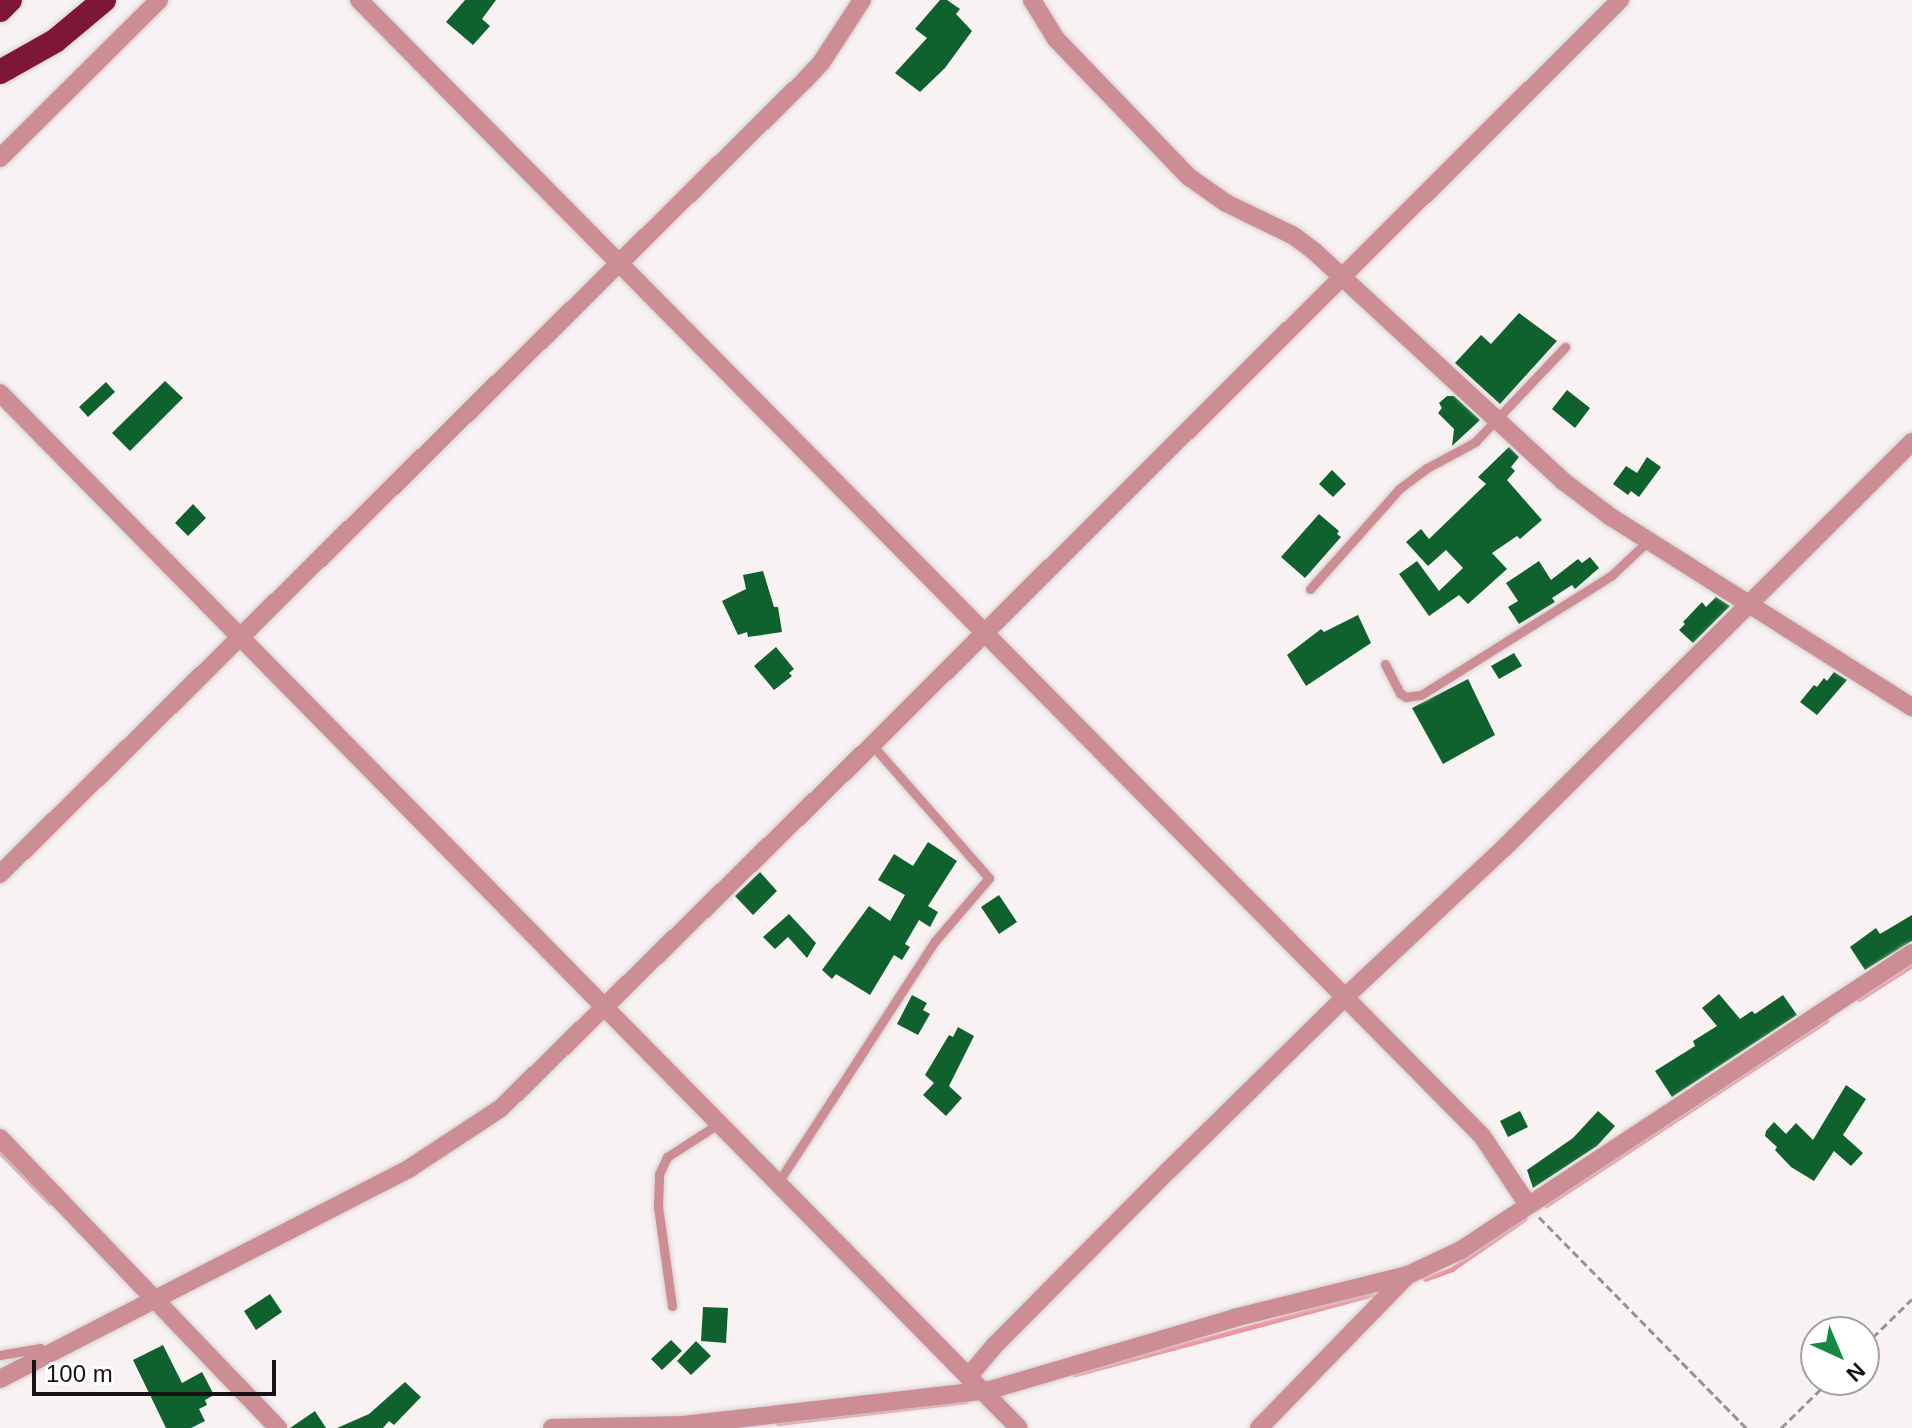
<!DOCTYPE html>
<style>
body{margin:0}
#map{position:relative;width:1912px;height:1428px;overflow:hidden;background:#f8f2f2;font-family:Helvetica,sans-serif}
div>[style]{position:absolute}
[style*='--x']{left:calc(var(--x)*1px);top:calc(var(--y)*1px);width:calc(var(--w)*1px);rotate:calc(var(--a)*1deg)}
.stream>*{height:5px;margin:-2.5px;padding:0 2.5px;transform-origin:2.5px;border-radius:2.5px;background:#ed919e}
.building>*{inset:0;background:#0f622e}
.path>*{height:3px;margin-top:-1.5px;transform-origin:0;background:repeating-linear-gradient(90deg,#979394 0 8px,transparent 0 12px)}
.roads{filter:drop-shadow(0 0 2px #d4cece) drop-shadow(0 0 2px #d4cece)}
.service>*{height:9px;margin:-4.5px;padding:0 4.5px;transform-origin:4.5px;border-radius:4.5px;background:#cc8d95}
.minor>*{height:18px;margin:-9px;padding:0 9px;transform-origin:9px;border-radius:9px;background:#cc8d95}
.motorway>*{height:24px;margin:-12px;padding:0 12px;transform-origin:12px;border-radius:12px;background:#7e1734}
span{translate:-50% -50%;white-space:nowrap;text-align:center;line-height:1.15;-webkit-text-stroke:8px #fff;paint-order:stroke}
.north{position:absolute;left:1800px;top:1316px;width:80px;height:80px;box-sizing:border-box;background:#fff;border:2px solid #a1a1a1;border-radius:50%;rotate:136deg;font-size:22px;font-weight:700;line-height:32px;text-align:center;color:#151314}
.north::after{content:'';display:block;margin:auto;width:28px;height:36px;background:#168942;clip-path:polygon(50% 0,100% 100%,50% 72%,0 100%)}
.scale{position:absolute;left:32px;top:1360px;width:244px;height:36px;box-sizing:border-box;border:4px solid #151314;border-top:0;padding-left:10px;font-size:24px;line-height:28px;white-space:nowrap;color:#151314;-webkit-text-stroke:6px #fff;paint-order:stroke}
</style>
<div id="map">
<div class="stream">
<div style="--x:1859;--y:999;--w:63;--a:-32.7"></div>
<div style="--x:0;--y:1152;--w:71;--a:45.6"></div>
<div style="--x:1546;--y:1205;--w:336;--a:-33.4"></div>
<div style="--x:1425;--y:1279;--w:29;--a:-20"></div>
<div style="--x:1452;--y:1269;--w:88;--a:-34.8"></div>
<div style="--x:1075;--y:1374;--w:318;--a:-15"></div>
<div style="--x:778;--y:1423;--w:189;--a:-6.7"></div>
</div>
<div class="building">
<div style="clip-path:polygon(465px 0,496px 0,482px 19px,490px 26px,473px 45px,446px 22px)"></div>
<div style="clip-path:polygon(940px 0,947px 0,960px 9px,956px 14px,972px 31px,945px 68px,920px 92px,895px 73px,927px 38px,915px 29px)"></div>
<div style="clip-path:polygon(1519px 313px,1557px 341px,1500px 404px,1455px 363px,1481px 335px,1491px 344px)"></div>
<div style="clip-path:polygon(165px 381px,183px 398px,130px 451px,112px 433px)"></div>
<div style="clip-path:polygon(106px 382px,115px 392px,88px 417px,79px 407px)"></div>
<div style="clip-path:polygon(1567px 390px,1590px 408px,1575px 428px,1552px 409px)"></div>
<div style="clip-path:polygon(1447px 396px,1454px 396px,1480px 420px,1452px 446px,1454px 429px,1438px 413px,1442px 408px,1439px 403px)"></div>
<div style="clip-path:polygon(1509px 447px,1519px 457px,1511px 467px,1515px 471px,1507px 480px,1542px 520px,1520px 539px,1517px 536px,1492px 553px,1507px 569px,1468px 604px,1459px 595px,1429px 616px,1399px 574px,1417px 561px,1439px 591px,1463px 568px,1446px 550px,1428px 566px,1406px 542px,1421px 529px,1429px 539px,1486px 484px,1478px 477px)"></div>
<div style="clip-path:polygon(1647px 457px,1661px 467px,1639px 497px,1631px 491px,1628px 495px,1613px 484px,1626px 466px,1637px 473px)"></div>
<div style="clip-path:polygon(1332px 470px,1346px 484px,1333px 497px,1319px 484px)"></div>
<div style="clip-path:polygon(193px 504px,206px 518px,188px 536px,175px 523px)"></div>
<div style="clip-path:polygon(1319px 514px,1339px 531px,1337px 534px,1341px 537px,1305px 578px,1281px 557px)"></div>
<div style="clip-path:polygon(1590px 557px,1599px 568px,1575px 589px,1572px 585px,1552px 598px,1555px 602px,1519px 624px,1508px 607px,1518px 601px,1506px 583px,1539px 561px,1551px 580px,1578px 559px,1582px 563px)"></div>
<div style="clip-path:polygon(763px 571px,774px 607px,778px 607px,782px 632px,748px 637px,747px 632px,738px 635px,722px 601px,746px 589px,743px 575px)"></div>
<div style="clip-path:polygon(1716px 597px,1730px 606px,1693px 643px,1679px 630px,1685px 624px,1683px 622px,1702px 602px,1706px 607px)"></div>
<div style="clip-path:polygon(1358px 615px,1371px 643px,1306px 686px,1287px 655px,1321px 629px,1324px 632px)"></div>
<div style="clip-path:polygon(776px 647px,794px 669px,789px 673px,792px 676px,774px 690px,754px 666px)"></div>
<div style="clip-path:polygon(1514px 653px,1522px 666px,1499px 679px,1491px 666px)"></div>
<div style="clip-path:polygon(1834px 672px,1847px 680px,1817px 715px,1800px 702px,1814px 685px,1817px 687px,1824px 678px,1827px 681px)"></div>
<div style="clip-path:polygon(1468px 679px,1495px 735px,1443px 764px,1412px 708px)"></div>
<div style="clip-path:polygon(928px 842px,957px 861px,928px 906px,938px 912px,930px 927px,919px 920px,905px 944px,910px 947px,902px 960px,894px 955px,870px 995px,836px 974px,832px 979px,822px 970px,869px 906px,890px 921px,905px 895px,878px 880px,894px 854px,913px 866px)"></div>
<div style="clip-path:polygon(760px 872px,777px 891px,753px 915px,735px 896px)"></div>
<div style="clip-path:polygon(999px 895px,1017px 922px,999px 934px,981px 907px)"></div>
<div style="clip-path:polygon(789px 914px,816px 943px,807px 958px,788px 937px,775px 949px,763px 937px)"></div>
<div style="clip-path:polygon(1912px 915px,1912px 941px,1865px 970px,1850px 947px,1876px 928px,1880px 934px)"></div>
<div style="clip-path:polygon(1719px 994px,1740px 1019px,1752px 1011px,1755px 1014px,1783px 995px,1797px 1015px,1672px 1097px,1655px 1071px,1695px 1046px,1693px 1041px,1717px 1026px,1702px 1008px)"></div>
<div style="clip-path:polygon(912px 995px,927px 1003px,923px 1010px,930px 1014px,918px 1035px,897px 1024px)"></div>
<div style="clip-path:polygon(958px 1027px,974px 1036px,949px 1086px,962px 1098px,946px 1116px,923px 1095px,934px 1083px,925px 1075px,949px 1035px,953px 1037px)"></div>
<div style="clip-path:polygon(1846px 1085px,1866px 1099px,1843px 1135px,1863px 1153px,1851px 1166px,1834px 1151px,1814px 1181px,1791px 1167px,1775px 1150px,1777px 1147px,1765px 1136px,1766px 1131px,1774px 1122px,1786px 1134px,1796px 1123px,1813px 1140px)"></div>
<div style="clip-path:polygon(1520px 1111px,1528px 1127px,1508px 1137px,1500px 1121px)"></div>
<div style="clip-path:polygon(1598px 1111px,1615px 1126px,1597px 1146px,1533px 1188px,1527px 1170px,1573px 1138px)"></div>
<div style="clip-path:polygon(270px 1294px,282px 1312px,256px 1330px,244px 1311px)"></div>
<div style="clip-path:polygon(703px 1307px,728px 1308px,726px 1343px,701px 1341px)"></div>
<div style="clip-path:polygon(671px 1340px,682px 1351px,662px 1370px,651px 1359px)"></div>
<div style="clip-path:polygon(696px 1341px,711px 1356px,691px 1375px,677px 1361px)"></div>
<div style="clip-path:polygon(163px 1345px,182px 1383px,202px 1372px,214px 1395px,205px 1400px,207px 1405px,199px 1409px,205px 1421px,191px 1428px,166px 1428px,133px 1360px)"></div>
<div style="clip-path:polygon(405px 1382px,421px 1397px,394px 1425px,389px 1421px,383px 1428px,337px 1428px,369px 1414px)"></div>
<div style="clip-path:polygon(315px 1411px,326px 1428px,290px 1428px)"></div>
</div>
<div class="path">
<div style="--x:1539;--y:1217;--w:296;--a:45.5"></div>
<div style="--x:1864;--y:1346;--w:67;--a:-44.4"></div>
<div style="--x:1781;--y:1428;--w:69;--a:-44.4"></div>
</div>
<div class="roads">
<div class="service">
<div style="--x:1310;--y:589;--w:134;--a:-48.3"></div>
<div style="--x:1399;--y:489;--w:35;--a:-37"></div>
<div style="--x:1427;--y:468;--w:55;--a:-28.4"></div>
<div style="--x:1475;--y:442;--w:131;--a:-46.5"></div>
<div style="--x:1385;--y:664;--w:33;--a:63"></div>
<div style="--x:1400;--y:693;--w:7;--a:34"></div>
<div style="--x:1406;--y:697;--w:15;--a:-8"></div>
<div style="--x:1421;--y:695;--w:226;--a:-32.1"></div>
<div style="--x:1612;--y:575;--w:50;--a:-43.4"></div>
<div style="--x:779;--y:1181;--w:286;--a:-57"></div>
<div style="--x:935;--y:941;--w:83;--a:-49.4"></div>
<div style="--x:989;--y:878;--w:177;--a:-131.3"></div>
<div style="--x:672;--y:1306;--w:100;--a:-98"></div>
<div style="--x:658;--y:1207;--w:33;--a:-88"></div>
<div style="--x:659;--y:1174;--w:19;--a:-65"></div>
<div style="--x:667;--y:1157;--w:64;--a:-32.9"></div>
<div style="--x:0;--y:1355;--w:41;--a:-9.9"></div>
<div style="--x:40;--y:1348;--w:10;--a:37"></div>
</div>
<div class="minor">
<div style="--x:359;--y:0;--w:1597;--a:45.33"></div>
<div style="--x:1482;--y:1136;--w:83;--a:56.3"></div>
<div style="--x:1032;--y:0;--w:46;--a:58.4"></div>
<div style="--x:1056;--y:39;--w:192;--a:46.1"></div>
<div style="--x:1189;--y:177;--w:45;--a:35.1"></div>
<div style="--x:1226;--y:203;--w:76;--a:25.9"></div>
<div style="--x:1294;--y:236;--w:26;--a:37"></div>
<div style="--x:1315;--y:252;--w:338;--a:42.7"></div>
<div style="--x:1563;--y:481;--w:60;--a:36.9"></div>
<div style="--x:1611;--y:517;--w:356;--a:32.3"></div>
<div style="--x:0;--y:158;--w:224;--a:-44.8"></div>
<div style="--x:0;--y:393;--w:1452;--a:45.45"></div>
<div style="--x:0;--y:874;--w:1131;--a:-44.61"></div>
<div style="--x:805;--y:80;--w:23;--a:-47"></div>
<div style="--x:821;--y:63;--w:75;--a:-56.9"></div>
<div style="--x:0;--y:1138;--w:402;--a:46.2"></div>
<div style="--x:968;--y:1377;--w:42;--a:-49.8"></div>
<div style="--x:995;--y:1345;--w:248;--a:-45.2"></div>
<div style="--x:1170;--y:1169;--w:243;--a:-44.5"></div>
<div style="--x:1343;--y:999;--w:221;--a:-43.2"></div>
<div style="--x:1504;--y:848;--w:576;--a:-44.86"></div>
<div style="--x:0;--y:1379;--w:461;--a:-27.2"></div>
<div style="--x:410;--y:1168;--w:109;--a:-33.4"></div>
<div style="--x:501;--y:1108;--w:519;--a:-44.38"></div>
<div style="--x:872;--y:745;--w:1056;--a:-44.88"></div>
<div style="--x:552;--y:1428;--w:131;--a:-1.3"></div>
<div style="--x:683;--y:1425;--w:309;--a:-6.5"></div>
<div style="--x:990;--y:1390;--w:254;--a:-16.4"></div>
<div style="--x:1234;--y:1318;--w:179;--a:-13.9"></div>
<div style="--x:1408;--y:1275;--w:59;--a:-25.3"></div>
<div style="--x:1461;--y:1250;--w:540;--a:-33.37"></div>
<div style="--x:1259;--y:1428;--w:214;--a:-45.8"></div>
</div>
<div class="motorway">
<div style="--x:0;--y:10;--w:14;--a:-45"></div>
<div style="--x:0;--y:72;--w:63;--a:-29.4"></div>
<div style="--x:55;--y:41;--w:64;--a:-39.9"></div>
</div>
</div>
<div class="north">N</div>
<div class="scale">100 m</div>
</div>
